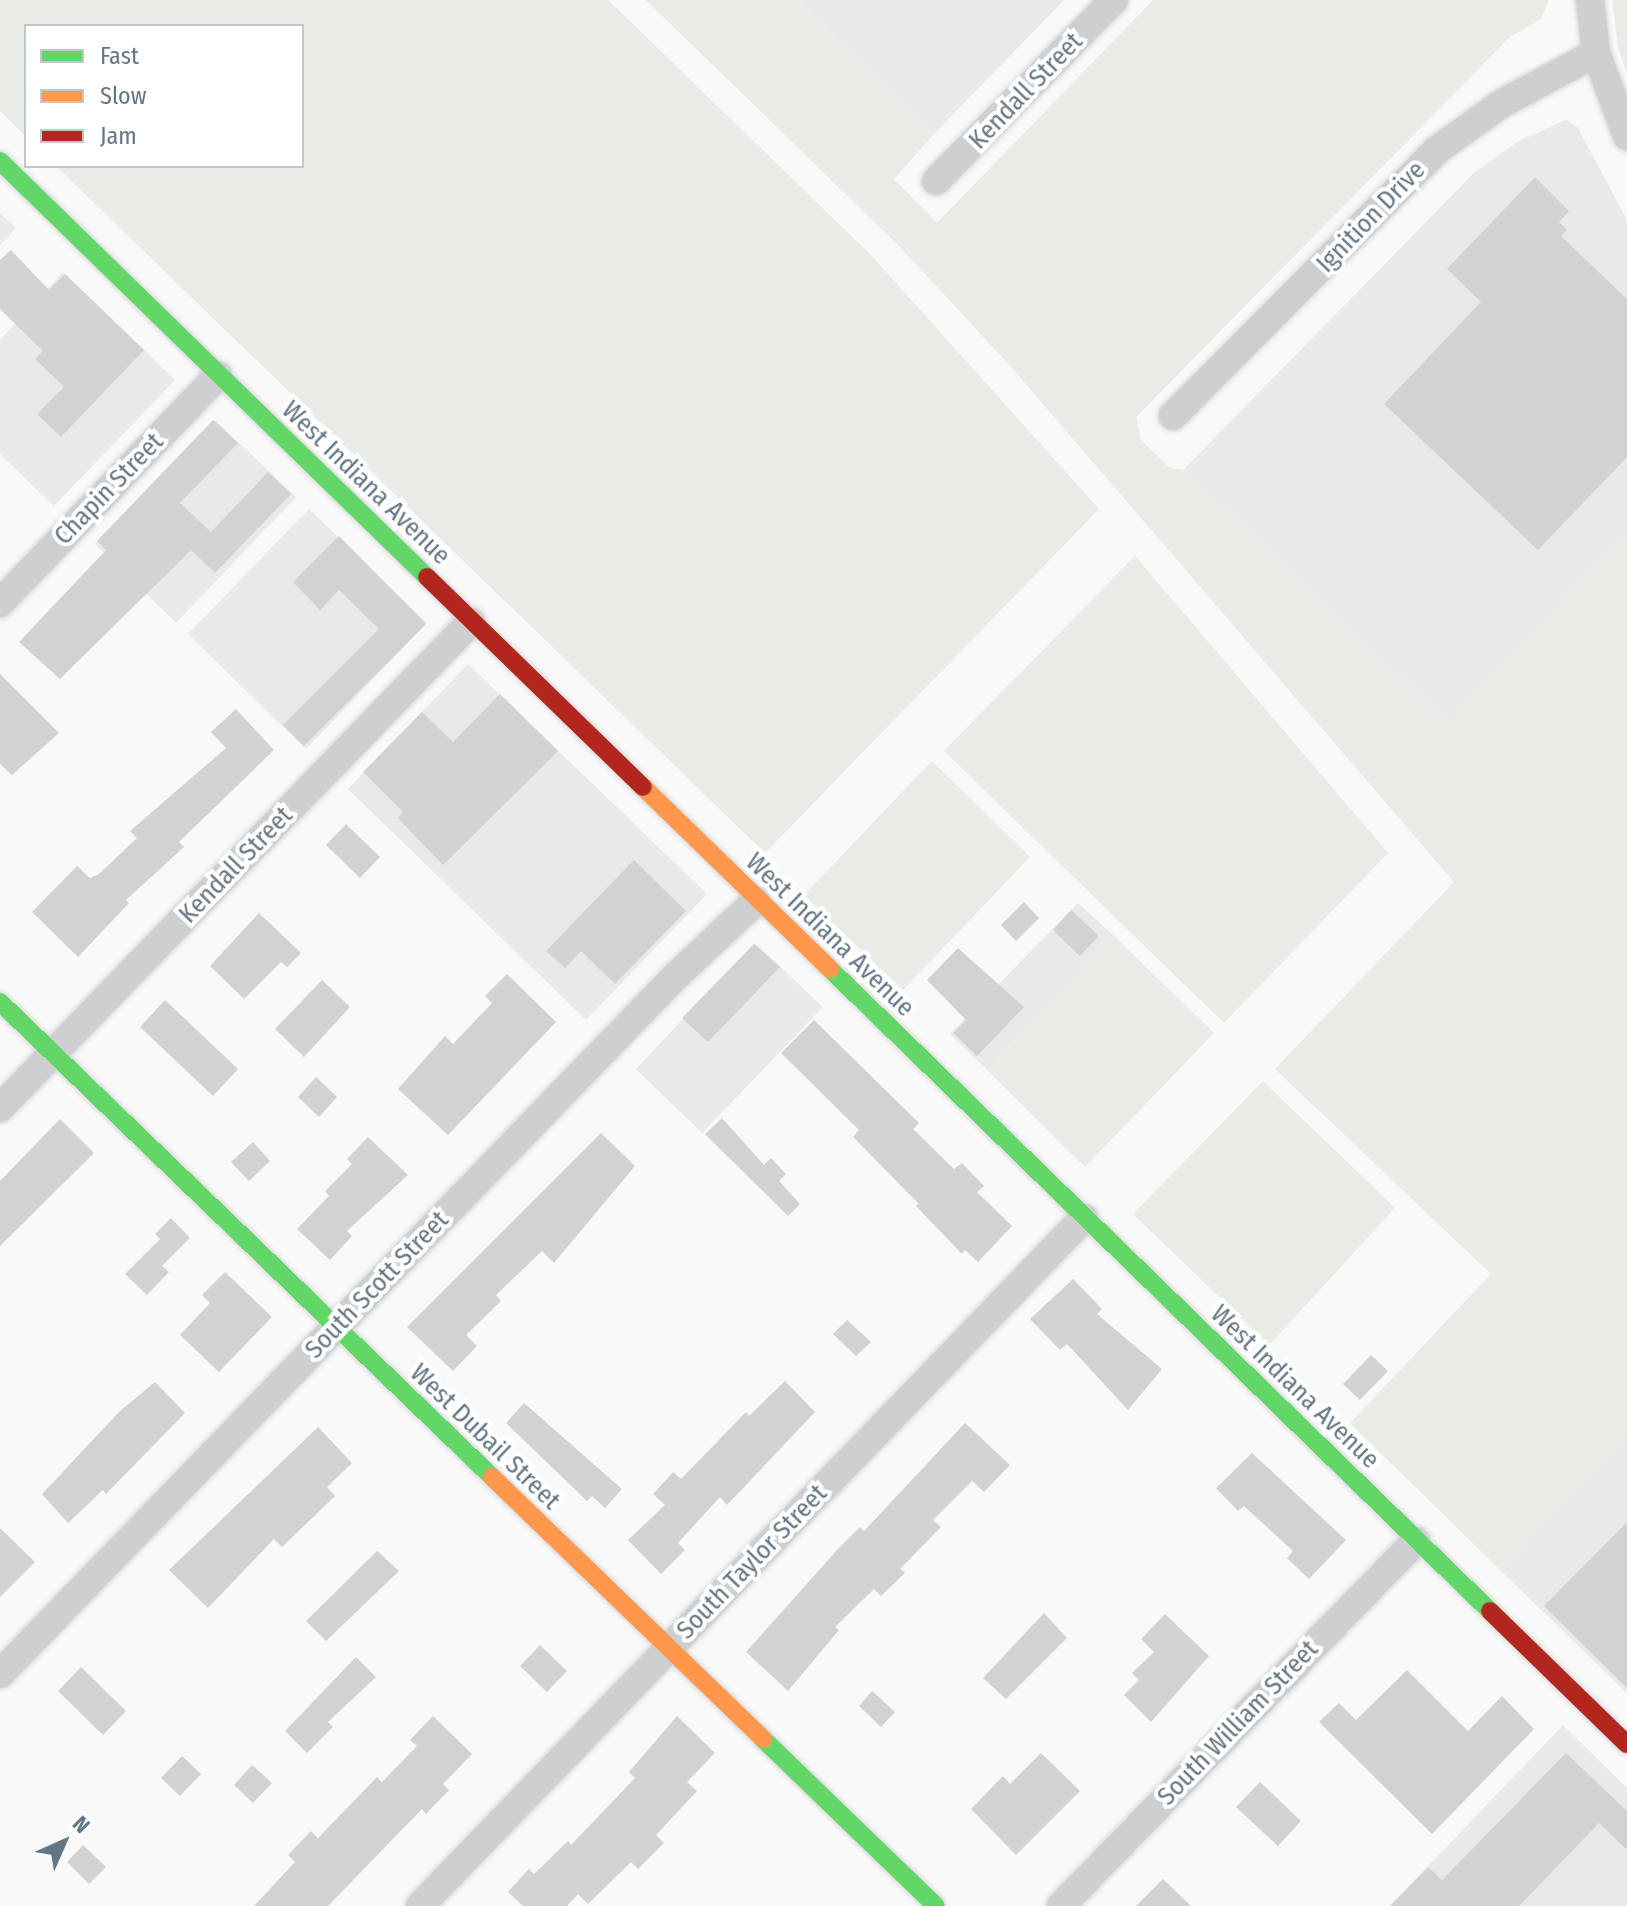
<!DOCTYPE html>
<style>
body{margin:0}
#map{position:relative;width:1627px;height:1906px;overflow:hidden;background:#f9f9f9;font-family:"Fira Sans Condensed",sans-serif}
div>[style]{position:absolute}
[style*='--x']{left:calc(var(--x)*1px);top:calc(var(--y)*1px);width:calc(var(--w)*1px);rotate:calc(var(--a)*1deg)}
.built>*{inset:0;background:#e8e9e9}
.green>*{inset:0;background:#e8ebe6}
.building>*{inset:0;background:#d0d2d3}
.roads{filter:drop-shadow(0 0 2px #d5d6d7) drop-shadow(0 0 2px #d5d6d7)}
.street>*{height:28px;margin:-14px;padding:0 14px;transform-origin:14px;border-radius:14px;background:#cecfd0}
.fast>*{height:18px;margin:-9px;padding:0 9px;transform-origin:9px;border-radius:9px;background:#63d668}
.slow>*{height:18px;margin:-9px;padding:0 9px;transform-origin:9px;border-radius:9px;background:#ff974d}
.jam>*{height:18px;margin:-9px;padding:0 9px;transform-origin:9px;border-radius:9px;background:#b3261e}
span{translate:-50% -50%;white-space:nowrap;text-align:center;line-height:1.15;-webkit-text-stroke:8px #fff;paint-order:stroke}
.street-label{font-size:26px;color:#657683}
.legend{position:absolute;left:24px;top:24px;width:280px;height:144px;box-sizing:border-box;background:#fff;border:2px solid #c1c8cd;margin:0;padding:10px 14px;list-style:none;font-size:24px;color:#657683}
.legend li{display:flex;align-items:center;gap:16px;height:40px}
.legend b{width:40px;border:2px solid #c1c8cd}
.north{position:absolute;left:24px;top:1802px;width:80px;height:80px;-webkit-text-stroke:6px #fff;paint-order:stroke;rotate:45deg;font-size:22px;font-weight:700;line-height:32px;text-align:center;color:#657683}
.north::after{content:'';display:block;margin:auto;width:28px;height:36px;background:#657683;clip-path:polygon(50% 0,100% 100%,50% 72%,0 100%)}
</style>
<div id="map">
<div class="built">
<div style="clip-path:polygon(798px 0,1064px 0,934px 134px)"></div>
<div style="clip-path:polygon(1566px 120px,1578px 128px,1627px 220px,1627px 531px,1449px 724px,1183px 470px,1475px 172px,1517px 142px)"></div>
<div style="clip-path:polygon(0 213px,16px 228px,0 245px)"></div>
<div style="clip-path:polygon(63px 272px,175px 380px,54px 506px,0 454px,0 340px)"></div>
<div style="clip-path:polygon(216px 421px,296px 497px,176px 623px,95px 544px)"></div>
<div style="clip-path:polygon(309px 509px,427px 623px,306px 749px,188px 634px)"></div>
<div style="clip-path:polygon(468px 664px,707px 894px,586px 1020px,348px 789px)"></div>
<div style="clip-path:polygon(1078px 903px,1115px 937px,987px 1070px,950px 1034px)"></div>
<div style="clip-path:polygon(755px 943px,823px 1007px,702px 1133px,636px 1069px)"></div>
<div style="clip-path:polygon(1627px 1436px,1627px 1693px,1499px 1569px)"></div>
<div style="clip-path:polygon(1563px 1725px,1627px 1788px,1627px 1906px,1390px 1906px)"></div>
</div>
<div class="green">
<div style="clip-path:polygon(0 0,608px 0,869px 253px,1099px 509px,765px 853px,56px 166px,302px 166px,302px 26px,26px 26px,26px 137px,0 111px)"></div>
<div style="clip-path:polygon(646px 0,798px 0,934px 134px,894px 179px,937px 223px,1153px 0,1549px 0,1541px 19px,1510px 37px,1136px 417px,1141px 440px,1170px 468px,1183px 470px,1448px 723px,1627px 531px,1627px 1436px,1499px 1569px,1350px 1423px,1491px 1274px,1275px 1069px,1454px 882px,1012px 368px,900px 247px)"></div>
<div style="clip-path:polygon(1612px 0,1627px 0,1627px 75px,1618px 47px)"></div>
<div style="clip-path:polygon(1135px 556px,1388px 853px,1224px 1023px,944px 751px)"></div>
<div style="clip-path:polygon(932px 761px,1030px 857px,903px 990px,804px 895px)"></div>
<div style="clip-path:polygon(1115px 937px,1214px 1033px,1085px 1167px,987px 1070px)"></div>
<div style="clip-path:polygon(1263px 1081px,1395px 1208px,1269px 1345px,1133px 1214px)"></div>
</div>
<div class="building">
<div style="clip-path:polygon(1535px 177px,1569px 211px,1559px 222px,1567px 230px,1561px 236px,1627px 299px,1627px 457px,1538px 550px,1384px 404px,1481px 302px,1447px 269px)"></div>
<div style="clip-path:polygon(11px 250px,49px 290px,65px 274px,144px 350px,61px 437px,37px 414px,64px 387px,35px 359px,43px 351px,0 309px,0 260px)"></div>
<div style="clip-path:polygon(213px 420px,238px 443px,180px 503px,211px 532px,268px 472px,291px 494px,215px 573px,191px 550px,60px 679px,19px 642px,106px 550px,97px 541px)"></div>
<div style="clip-path:polygon(339px 536px,426px 624px,304px 746px,283px 725px,379px 629px,339px 590px,320px 610px,293px 582px)"></div>
<div style="clip-path:polygon(0 674px,59px 733px,12px 775px,0 764px)"></div>
<div style="clip-path:polygon(500px 694px,558px 751px,443px 865px,398px 818px,403px 812px,363px 772px,422px 712px,453px 742px)"></div>
<div style="clip-path:polygon(236px 709px,274px 750px,179px 842px,184px 847px,126px 900px,129px 903px,78px 957px,32px 912px,77px 866px,90px 878px,99px 874px,137px 838px,130px 831px,226px 748px,211px 732px)"></div>
<div style="clip-path:polygon(346px 824px,380px 857px,360px 878px,326px 845px)"></div>
<div style="clip-path:polygon(634px 860px,686px 911px,615px 984px,581px 951px,565px 968px,546px 951px)"></div>
<div style="clip-path:polygon(1024px 902px,1039px 918px,1016px 941px,1001px 925px)"></div>
<div style="clip-path:polygon(1071px 910px,1099px 936px,1080px 956px,1053px 930px)"></div>
<div style="clip-path:polygon(259px 913px,301px 953px,287px 967px,281px 962px,244px 999px,210px 966px)"></div>
<div style="clip-path:polygon(754px 944px,780px 967px,708px 1042px,682px 1018px)"></div>
<div style="clip-path:polygon(958px 948px,1024px 1007px,977px 1056px,953px 1033px,966px 1020px,927px 980px)"></div>
<div style="clip-path:polygon(507px 974px,556px 1022px,448px 1135px,398px 1089px,445px 1036px,453px 1044px,492px 1003px,485px 996px)"></div>
<div style="clip-path:polygon(322px 980px,350px 1007px,304px 1057px,275px 1029px)"></div>
<div style="clip-path:polygon(165px 1000px,238px 1069px,213px 1096px,140px 1027px)"></div>
<div style="clip-path:polygon(814px 1020px,919px 1123px,913px 1129px,954px 1169px,962px 1163px,984px 1186px,977px 1192px,1012px 1226px,978px 1262px,965px 1250px,962px 1254px,916px 1206px,919px 1204px,853px 1137px,859px 1130px,781px 1053px)"></div>
<div style="clip-path:polygon(316px 1077px,337px 1097px,319px 1117px,298px 1097px)"></div>
<div style="clip-path:polygon(722px 1118px,764px 1165px,771px 1158px,786px 1174px,779px 1181px,800px 1204px,788px 1216px,705px 1134px)"></div>
<div style="clip-path:polygon(60px 1119px,94px 1153px,0 1246px,0 1181px)"></div>
<div style="clip-path:polygon(601px 1133px,635px 1166px,554px 1263px,542px 1251px,496px 1295px,501px 1301px,466px 1335px,477px 1346px,453px 1371px,407px 1327px)"></div>
<div style="clip-path:polygon(368px 1137px,408px 1175px,347px 1231px,352px 1236px,330px 1260px,297px 1229px,329px 1196px,325px 1191px,352px 1164px,347px 1159px)"></div>
<div style="clip-path:polygon(253px 1142px,270px 1161px,249px 1181px,231px 1162px)"></div>
<div style="clip-path:polygon(171px 1218px,190px 1238px,162px 1266px,169px 1272px,147px 1295px,125px 1274px,160px 1239px,155px 1234px)"></div>
<div style="clip-path:polygon(225px 1272px,272px 1317px,219px 1372px,180px 1335px,210px 1303px,202px 1295px)"></div>
<div style="clip-path:polygon(1073px 1279px,1102px 1309px,1097px 1314px,1162px 1369px,1128px 1410px,1067px 1344px,1060px 1350px,1030px 1319px)"></div>
<div style="clip-path:polygon(847px 1320px,871px 1342px,856px 1356px,833px 1334px)"></div>
<div style="clip-path:polygon(1371px 1355px,1388px 1371px,1360px 1400px,1343px 1384px)"></div>
<div style="clip-path:polygon(785px 1381px,815px 1412px,727px 1505px,720px 1497px,678px 1543px,685px 1550px,661px 1574px,628px 1540px,665px 1505px,653px 1494px,673px 1472px,681px 1479px,746px 1412px,749px 1416px)"></div>
<div style="clip-path:polygon(155px 1382px,185px 1413px,106px 1494px,103px 1490px,68px 1523px,42px 1494px,120px 1411px)"></div>
<div style="clip-path:polygon(524px 1403px,622px 1489px,605px 1508px,592px 1496px,587px 1501px,506px 1423px)"></div>
<div style="clip-path:polygon(965px 1423px,1010px 1465px,984px 1492px,972px 1481px,933px 1520px,941px 1527px,900px 1569px,905px 1573px,881px 1596px,874px 1589px,835px 1627px,839px 1630px,788px 1691px,746px 1652px,837px 1550px,860px 1527px,864px 1531px)"></div>
<div style="clip-path:polygon(318px 1427px,352px 1463px,327px 1487px,335px 1496px,282px 1547px,274px 1539px,208px 1608px,169px 1570px)"></div>
<div style="clip-path:polygon(1252px 1453px,1346px 1540px,1309px 1579px,1287px 1558px,1293px 1551px,1244px 1506px,1238px 1511px,1216px 1488px)"></div>
<div style="clip-path:polygon(1627px 1522px,1627px 1688px,1544px 1606px)"></div>
<div style="clip-path:polygon(0 1528px,35px 1562px,0 1597px)"></div>
<div style="clip-path:polygon(377px 1551px,399px 1571px,326px 1641px,306px 1621px)"></div>
<div style="clip-path:polygon(1044px 1613px,1067px 1638px,1006px 1699px,983px 1678px)"></div>
<div style="clip-path:polygon(1165px 1614px,1209px 1656px,1151px 1722px,1124px 1695px,1139px 1680px,1132px 1673px,1154px 1652px,1141px 1639px)"></div>
<div style="clip-path:polygon(540px 1645px,567px 1671px,547px 1692px,520px 1666px)"></div>
<div style="clip-path:polygon(356px 1657px,376px 1677px,328px 1722px,333px 1727px,307px 1753px,285px 1731px)"></div>
<div style="clip-path:polygon(81px 1667px,126px 1711px,103px 1735px,58px 1691px)"></div>
<div style="clip-path:polygon(1407px 1670px,1468px 1731px,1502px 1696px,1534px 1729px,1432px 1834px,1319px 1722px,1339px 1703px,1356px 1720px)"></div>
<div style="clip-path:polygon(872px 1691px,895px 1712px,881px 1727px,859px 1706px)"></div>
<div style="clip-path:polygon(433px 1716px,472px 1754px,443px 1784px,449px 1790px,426px 1814px,422px 1809px,328px 1906px,254px 1906px,295px 1862px,288px 1855px,311px 1831px,318px 1838px,377px 1777px,382px 1782px,417px 1746px,410px 1740px)"></div>
<div style="clip-path:polygon(677px 1716px,715px 1753px,687px 1782px,697px 1791px,656px 1835px,664px 1843px,638px 1869px,631px 1862px,588px 1904px,578px 1894px,567px 1906px,523px 1906px,508px 1892px,529px 1869px,534px 1874px,568px 1841px,571px 1845px,635px 1778px,629px 1772px)"></div>
<div style="clip-path:polygon(1041px 1753px,1080px 1791px,1016px 1855px,971px 1809px,1003px 1776px,1010px 1784px)"></div>
<div style="clip-path:polygon(1566px 1753px,1627px 1811px,1627px 1850px,1599px 1823px,1519px 1906px,1390px 1906px,1428px 1867px,1442px 1880px)"></div>
<div style="clip-path:polygon(182px 1756px,201px 1774px,180px 1796px,161px 1778px)"></div>
<div style="clip-path:polygon(252px 1765px,272px 1783px,253px 1803px,234px 1785px)"></div>
<div style="clip-path:polygon(1260px 1782px,1301px 1821px,1278px 1846px,1236px 1807px)"></div>
<div style="clip-path:polygon(83px 1845px,106px 1867px,89px 1884px,67px 1862px)"></div>
<div style="clip-path:polygon(1163px 1879px,1191px 1906px,1136px 1906px)"></div>
</div>
<div class="roads">
<div class="street">
<div style="--x:1590;--y:0;--w:53;--a:83.5"></div>
<div style="--x:1596;--y:53;--w:89;--a:69.5"></div>
<div style="--x:936;--y:181;--w:254;--a:-45.5"></div>
<div style="--x:1173;--y:416;--w:375;--a:-45.2"></div>
<div style="--x:1437;--y:150;--w:79;--a:-35.7"></div>
<div style="--x:1501;--y:104;--w:108;--a:-28.2"></div>
<div style="--x:0;--y:603;--w:315;--a:-46.2"></div>
<div style="--x:0;--y:1108;--w:677;--a:-45.9"></div>
<div style="--x:0;--y:1674;--w:973;--a:-45.92"></div>
<div style="--x:677;--y:975;--w:108;--a:-43.1"></div>
<div style="--x:420;--y:1906;--w:956;--a:-46.02"></div>
<div style="--x:1061;--y:1906;--w:509;--a:-45.8"></div>
</div>
<div class="fast">
<div style="--x:0;--y:161;--w:596;--a:44.25"></div>
<div style="--x:830;--y:969;--w:921;--a:44.21"></div>
<div style="--x:0;--y:1002;--w:684;--a:43.99"></div>
<div style="--x:763;--y:1739;--w:240;--a:44"></div>
</div>
<div class="slow">
<div style="--x:643;--y:787;--w:261;--a:44.2"></div>
<div style="--x:492;--y:1477;--w:377;--a:44"></div>
</div>
<div class="jam">
<div style="--x:427;--y:577;--w:301;--a:44.2"></div>
<div style="--x:1490;--y:1611;--w:191;--a:44.2"></div>
</div>
</div>
<div class="street-label">
<span style="left:1026px;top:91px;rotate:-46deg">Kendall Street</span>
<span style="left:1371px;top:217px;rotate:-46deg">Ignition Drive</span>
<span style="left:366px;top:483px;rotate:44deg">West Indiana Avenue</span>
<span style="left:109px;top:489px;rotate:-46deg">Chapin Street</span>
<span style="left:236px;top:865px;rotate:-46deg">Kendall Street</span>
<span style="left:830px;top:935px;rotate:44deg">West Indiana Avenue</span>
<span style="left:377px;top:1285px;rotate:-46deg">South Scott Street</span>
<span style="left:1295px;top:1387px;rotate:44deg">West Indiana Avenue</span>
<span style="left:485px;top:1437px;rotate:44deg">West Dubail Street</span>
<span style="left:752px;top:1562px;rotate:-46deg">South Taylor Street</span>
<span style="left:1238px;top:1723px;rotate:-46deg">South William Street</span>
</div>
<ul class="legend">
<li><b style="height:10px;background:#63d668"></b>Fast</li>
<li><b style="height:10px;background:#ff974d"></b>Slow</li>
<li><b style="height:10px;background:#b3261e"></b>Jam</li>
</ul>
<div class="north">N</div>
</div>
